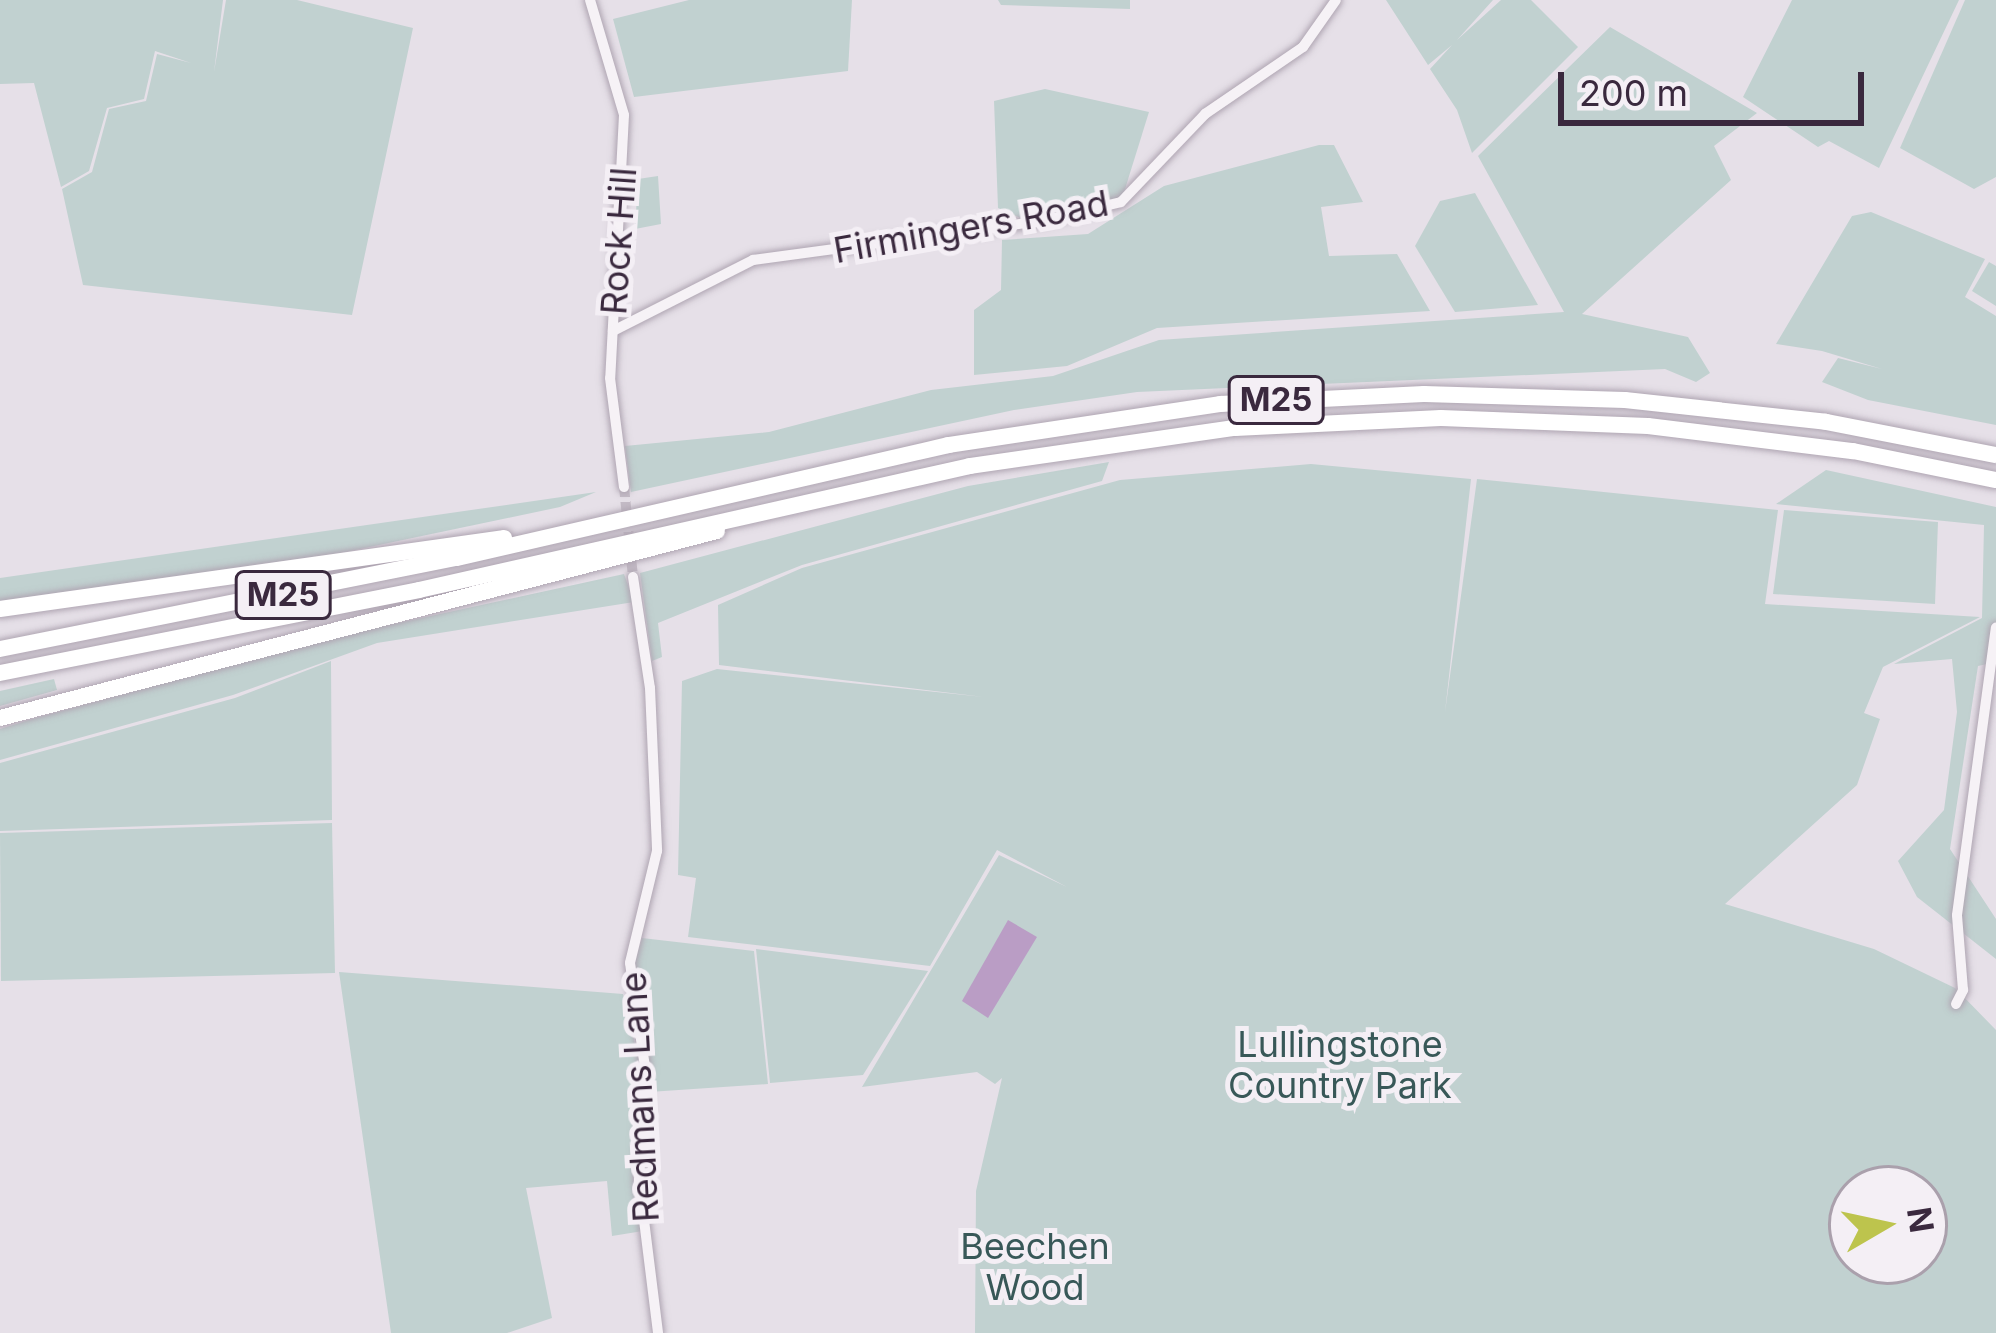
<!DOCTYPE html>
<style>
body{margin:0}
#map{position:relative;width:1996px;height:1333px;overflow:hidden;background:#e6e0e8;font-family:Inter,sans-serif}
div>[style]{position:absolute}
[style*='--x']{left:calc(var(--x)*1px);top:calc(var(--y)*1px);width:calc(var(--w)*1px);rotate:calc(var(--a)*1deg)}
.green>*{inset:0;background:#c1d1d0}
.water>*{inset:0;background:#ba9dc5}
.minor-tunnel>*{height:10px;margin-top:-5px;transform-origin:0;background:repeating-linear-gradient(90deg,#c4bbc6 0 10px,transparent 0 15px)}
.roads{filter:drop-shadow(0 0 3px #afa5b2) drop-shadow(0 0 3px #afa5b2)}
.minor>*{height:10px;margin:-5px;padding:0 5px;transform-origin:5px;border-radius:5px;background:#f6f2f6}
.highway>*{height:16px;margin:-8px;padding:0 8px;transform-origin:8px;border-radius:8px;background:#fff}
span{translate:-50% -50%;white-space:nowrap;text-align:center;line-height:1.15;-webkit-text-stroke:10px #f4eff5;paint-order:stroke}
.shield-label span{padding:3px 9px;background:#f4eff5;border:3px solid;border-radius:9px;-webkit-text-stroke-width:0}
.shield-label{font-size:33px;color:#3a293e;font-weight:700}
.street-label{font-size:36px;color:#3a293e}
.park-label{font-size:36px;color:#385858}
.north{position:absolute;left:1828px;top:1165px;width:120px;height:120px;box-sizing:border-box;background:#f4eff5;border:3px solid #aaa0ac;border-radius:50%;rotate:81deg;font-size:33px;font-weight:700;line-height:48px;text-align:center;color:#3a293e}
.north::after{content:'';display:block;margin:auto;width:42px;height:54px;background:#bdc44d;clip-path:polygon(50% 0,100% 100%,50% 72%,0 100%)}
.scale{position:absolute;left:1558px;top:72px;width:306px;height:54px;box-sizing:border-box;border:6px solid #3a293e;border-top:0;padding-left:15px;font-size:36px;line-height:42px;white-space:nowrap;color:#3a293e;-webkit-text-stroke:9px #f4eff5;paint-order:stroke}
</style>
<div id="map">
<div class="green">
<div style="clip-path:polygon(0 0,223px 0,214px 72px,226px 0,297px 0,413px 28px,352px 315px,83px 285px,62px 189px,92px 172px,109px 109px,146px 101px,157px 54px,191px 63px,155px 51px,144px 99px,107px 108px,89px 171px,61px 187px,34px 83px,0 84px)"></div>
<div style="clip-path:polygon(689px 0,852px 0,848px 71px,634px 97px,613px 19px)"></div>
<div style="clip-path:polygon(998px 0,1130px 0,1130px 9px,1001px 5px)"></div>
<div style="clip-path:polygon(1386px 0,1493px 0,1457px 40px,1501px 0,1531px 0,1578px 47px,1472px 153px,1457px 110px,1430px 69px,1452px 45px,1428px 65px)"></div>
<div style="clip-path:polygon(1792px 0,1959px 0,1879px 168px,1829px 141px,1818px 147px,1743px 97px)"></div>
<div style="clip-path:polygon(1965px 0,1996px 0,1996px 177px,1974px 189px,1900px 148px)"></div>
<div style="clip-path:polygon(1610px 27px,1757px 113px,1714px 146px,1731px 180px,1582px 314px,1688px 337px,1710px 373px,1696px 382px,1665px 369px,1137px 392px,1014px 410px,631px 492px,625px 446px,769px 432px,931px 390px,1053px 376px,1159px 340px,1564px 312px,1478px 156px)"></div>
<div style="clip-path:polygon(1045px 89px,1149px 112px,1121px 202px,1027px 221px,998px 208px,994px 101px)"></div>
<div style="clip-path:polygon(1319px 145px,1334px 145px,1363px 202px,1321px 207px,1329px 256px,1397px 254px,1430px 311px,1157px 328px,1067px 366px,974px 375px,974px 310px,1001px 290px,1002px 240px,1088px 234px,1164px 186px)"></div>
<div style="clip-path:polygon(658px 176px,661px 224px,635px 229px,638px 179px)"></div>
<div style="clip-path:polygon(1475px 193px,1538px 305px,1455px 312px,1415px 246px,1440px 201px)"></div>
<div style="clip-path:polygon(1871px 212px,1985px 259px,1965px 297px,1996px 316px,1996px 425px,1868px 400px,1822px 382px,1838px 358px,1882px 369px,1822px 351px,1776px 344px,1852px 216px)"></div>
<div style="clip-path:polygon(1989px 262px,1996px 266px,1996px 306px,1972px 291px)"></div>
<div style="clip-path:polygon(1109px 462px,1102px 481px,802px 565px,658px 623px,662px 657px,652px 661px,640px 573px,968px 486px)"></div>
<div style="clip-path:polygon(evenodd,1311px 464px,1471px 479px,1445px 712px,1477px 479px,1778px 510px,1765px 604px,1980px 617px,1883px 667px,1864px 713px,1880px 719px,1857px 785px,1725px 904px,1874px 949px,1955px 988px,1996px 1030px,1996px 1333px,975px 1333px,976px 1191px,1002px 1078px,995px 1084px,977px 1072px,862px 1087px,999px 855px,1067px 887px,997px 850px,930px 966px,688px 937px,696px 878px,678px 875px,682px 681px,717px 669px,984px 697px,719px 665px,718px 605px,802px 568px,1120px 480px,1311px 464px,1852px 1189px,1924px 1189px,1924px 1261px,1852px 1261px,1852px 1189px)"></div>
<div style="clip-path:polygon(1826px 470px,1996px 507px,1996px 662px,1978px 666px,1950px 849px,1996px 919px,1996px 959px,1917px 897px,1898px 861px,1944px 810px,1957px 712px,1952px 659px,1894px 664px,1982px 618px,1984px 525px,1776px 504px)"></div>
<div style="clip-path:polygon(596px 492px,560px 507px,341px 553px,0 601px,0 578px)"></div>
<div style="clip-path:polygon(1784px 510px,1938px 522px,1935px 604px,1773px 594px)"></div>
<div style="clip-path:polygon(624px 574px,634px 602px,377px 643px,233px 695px,0 760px,0 729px,32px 719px,343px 635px)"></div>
<div style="clip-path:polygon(331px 661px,332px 820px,0 831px,0 763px,235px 698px)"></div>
<div style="clip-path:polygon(54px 679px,57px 690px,0 706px,0 691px)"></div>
<div style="clip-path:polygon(332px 823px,335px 973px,1px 981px,0 833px)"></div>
<div style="clip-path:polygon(642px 938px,754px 951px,768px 1084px,649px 1092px,635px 963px)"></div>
<div style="clip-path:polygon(756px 949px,928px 971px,863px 1075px,770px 1083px)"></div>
<div style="clip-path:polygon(339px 972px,623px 994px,640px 1065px,633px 1179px,643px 1231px,612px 1236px,607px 1181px,526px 1188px,552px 1318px,507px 1333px,391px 1333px)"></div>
</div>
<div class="water">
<div style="clip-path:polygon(1008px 920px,1037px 937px,988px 1018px,962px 1001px)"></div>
</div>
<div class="minor-tunnel">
<div style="--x:624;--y:487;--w:90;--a:84.3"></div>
</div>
<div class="roads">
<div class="minor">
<div style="--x:590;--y:0;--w:120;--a:73.5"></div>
<div style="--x:624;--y:115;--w:263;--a:93"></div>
<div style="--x:610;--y:378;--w:110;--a:82.7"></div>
<div style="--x:613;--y:331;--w:157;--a:-26.9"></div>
<div style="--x:753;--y:260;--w:292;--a:-7.7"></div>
<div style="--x:1042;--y:221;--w:81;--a:-13.5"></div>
<div style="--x:1121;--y:202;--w:122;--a:-46.3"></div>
<div style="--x:1205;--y:114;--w:119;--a:-34.4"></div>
<div style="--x:1303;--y:47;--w:57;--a:-54.9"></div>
<div style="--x:633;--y:577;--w:112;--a:81.3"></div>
<div style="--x:650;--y:688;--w:163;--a:87.5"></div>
<div style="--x:657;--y:851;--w:115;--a:103.6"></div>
<div style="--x:630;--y:963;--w:105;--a:81.8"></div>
<div style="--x:645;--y:1067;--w:113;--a:93"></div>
<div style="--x:639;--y:1180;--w:154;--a:82.9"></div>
<div style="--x:1956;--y:1004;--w:16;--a:-63"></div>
<div style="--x:1963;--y:990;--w:75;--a:-94.6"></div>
<div style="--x:1957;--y:915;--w:290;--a:-82.3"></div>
</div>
<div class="highway">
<div style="--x:0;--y:609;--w:509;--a:-8.02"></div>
<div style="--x:0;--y:649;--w:466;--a:-11.3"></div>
<div style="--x:457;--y:558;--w:505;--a:-12.94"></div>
<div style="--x:949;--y:445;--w:274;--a:-8.6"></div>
<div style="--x:1220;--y:404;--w:204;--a:-2.8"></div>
<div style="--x:1424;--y:394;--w:201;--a:1.7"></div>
<div style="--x:1625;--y:400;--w:202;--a:6.2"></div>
<div style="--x:1826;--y:422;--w:173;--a:11"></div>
<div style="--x:0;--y:673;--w:427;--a:-11.2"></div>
<div style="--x:419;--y:590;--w:565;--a:-12.68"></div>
<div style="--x:970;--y:466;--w:268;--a:-8.2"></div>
<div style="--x:1235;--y:428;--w:206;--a:-2.8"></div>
<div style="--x:1441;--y:418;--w:207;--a:2.2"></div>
<div style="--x:1648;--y:426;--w:207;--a:7"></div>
<div style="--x:1853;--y:451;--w:146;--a:11.5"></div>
<div style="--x:0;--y:718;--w:741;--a:-14.62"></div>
</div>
</div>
<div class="shield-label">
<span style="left:1276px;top:400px">M25</span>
<span style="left:283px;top:595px">M25</span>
</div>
<div class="street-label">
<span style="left:971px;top:227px;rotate:-10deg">Firmingers Road</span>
<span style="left:619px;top:241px;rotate:-86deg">Rock Hill</span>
<span style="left:640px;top:1097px;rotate:-93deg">Redmans Lane</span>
</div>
<div class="park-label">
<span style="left:1340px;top:1065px">Lullingstone<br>Country Park</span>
<span style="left:1035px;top:1267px">Beechen<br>Wood</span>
</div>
<div class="north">N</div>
<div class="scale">200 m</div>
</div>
